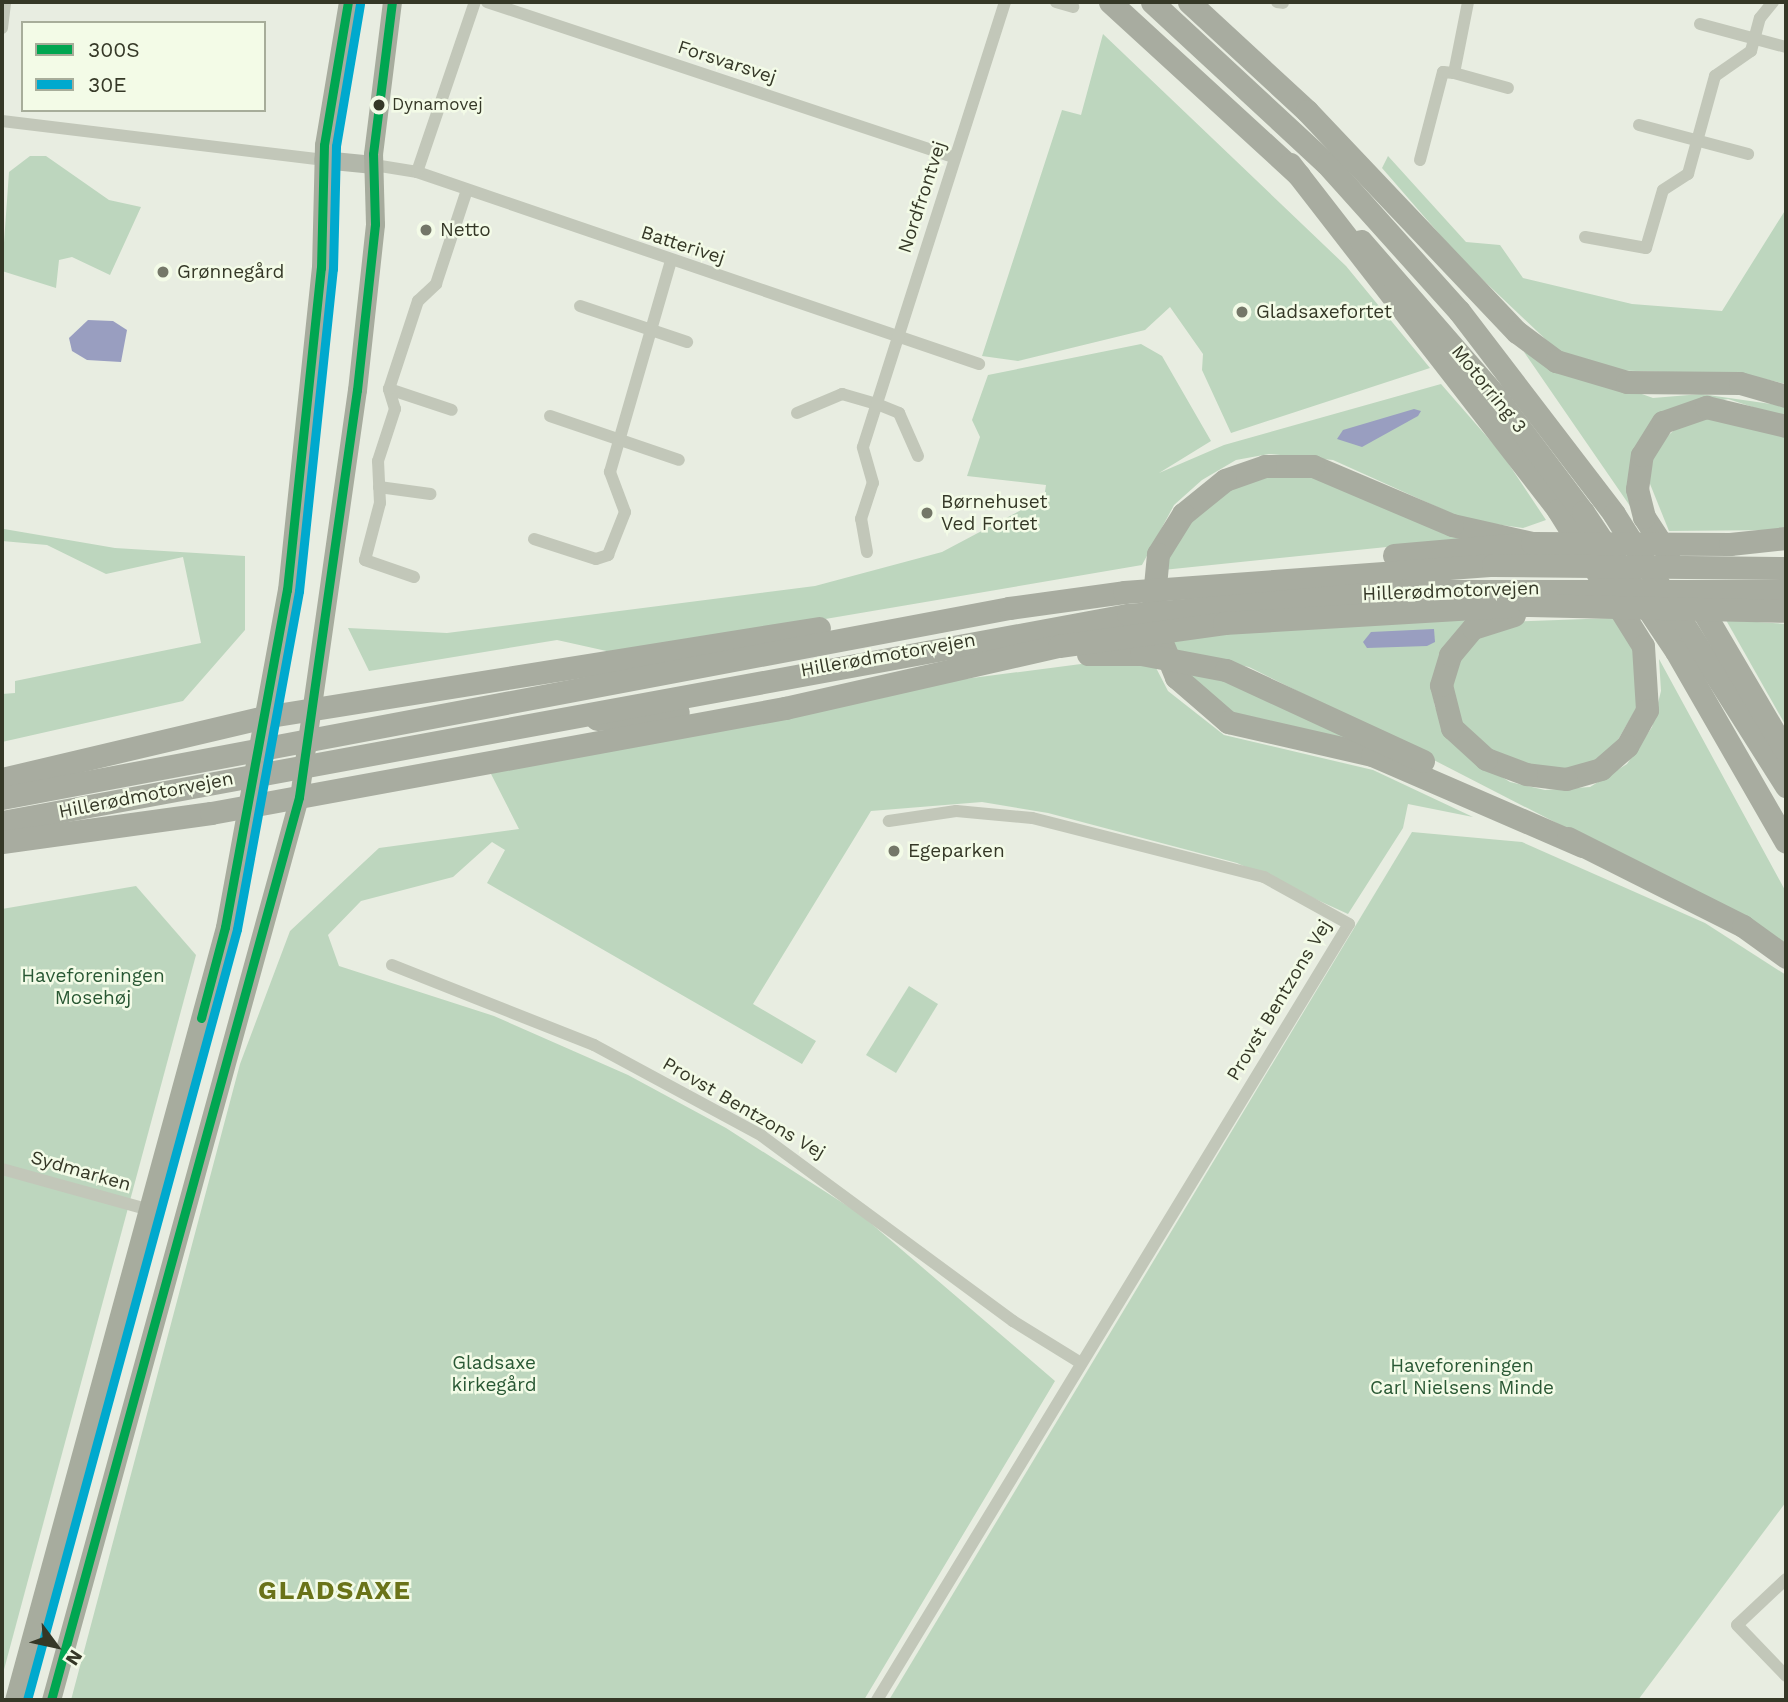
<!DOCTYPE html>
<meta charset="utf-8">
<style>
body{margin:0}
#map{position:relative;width:1788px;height:1702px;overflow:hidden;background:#e8ede1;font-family:"Work Sans",sans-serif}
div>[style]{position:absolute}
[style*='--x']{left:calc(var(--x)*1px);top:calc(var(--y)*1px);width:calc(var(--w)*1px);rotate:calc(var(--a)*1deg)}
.green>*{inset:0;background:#bdd6be}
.water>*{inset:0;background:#999ec0}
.street>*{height:12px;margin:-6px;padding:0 6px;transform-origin:6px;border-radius:6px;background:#c2c7b9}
.secondary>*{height:18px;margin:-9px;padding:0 9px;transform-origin:9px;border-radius:9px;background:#b2b7aa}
.primary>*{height:19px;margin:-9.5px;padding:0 9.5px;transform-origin:9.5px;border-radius:9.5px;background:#a7ac9e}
.highway>*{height:23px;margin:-11.5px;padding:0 11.5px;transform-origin:11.5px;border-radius:11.5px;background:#a8aca0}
.bus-1>*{height:9px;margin:-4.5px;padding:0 4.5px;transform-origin:4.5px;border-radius:4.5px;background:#00a651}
.bus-2>*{height:9px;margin:-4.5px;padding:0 4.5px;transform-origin:4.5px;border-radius:4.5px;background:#00a9ce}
.dots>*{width:19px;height:19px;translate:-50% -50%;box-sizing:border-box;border:4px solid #f3fbe7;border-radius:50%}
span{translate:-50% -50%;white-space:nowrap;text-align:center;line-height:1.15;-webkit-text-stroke:5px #f3fbe7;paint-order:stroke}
.bus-label{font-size:17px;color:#353827}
.left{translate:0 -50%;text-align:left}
.street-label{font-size:19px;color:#353827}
.poi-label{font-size:19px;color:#353827}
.park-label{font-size:19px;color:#295834}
.district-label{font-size:26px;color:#6a7319;font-weight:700;letter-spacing:2px}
.frame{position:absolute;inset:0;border:4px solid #353827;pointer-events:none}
.legend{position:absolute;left:21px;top:21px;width:245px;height:91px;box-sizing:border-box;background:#f3fbe7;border:2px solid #a7ad9a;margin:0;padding:9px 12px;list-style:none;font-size:21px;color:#353827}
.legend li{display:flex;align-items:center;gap:14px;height:35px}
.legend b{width:35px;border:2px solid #a7ad9a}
.north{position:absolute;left:21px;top:1611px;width:70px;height:70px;-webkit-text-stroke:5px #f3fbe7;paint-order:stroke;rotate:123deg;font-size:19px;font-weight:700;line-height:28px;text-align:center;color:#353827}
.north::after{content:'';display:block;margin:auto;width:24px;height:32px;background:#353827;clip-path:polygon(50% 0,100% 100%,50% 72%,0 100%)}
</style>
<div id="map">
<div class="green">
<div style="clip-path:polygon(1103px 34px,1346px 266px,1430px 368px,1231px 433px,1202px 370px,1203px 354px,1170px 307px,1145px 330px,1018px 361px,982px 356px,1062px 110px,1081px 115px)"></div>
<div style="clip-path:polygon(30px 156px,46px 156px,109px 200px,141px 207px,110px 275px,72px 257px,59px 260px,56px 288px,2px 271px,9px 172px)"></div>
<div style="clip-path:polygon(1388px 156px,1466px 242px,1500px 245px,1523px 278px,1632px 304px,1722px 311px,1786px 209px,1786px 384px,1747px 375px,1609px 370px,1559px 352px,1461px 259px,1382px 168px)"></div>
<div style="clip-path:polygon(1141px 344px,1162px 356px,1211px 441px,1159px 473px,1224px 445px,1441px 384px,1502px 454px,1546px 520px,1523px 528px,1466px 520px,1333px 460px,1269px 454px,1236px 460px,1202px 480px,1174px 505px,1142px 565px,620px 654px,557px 640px,369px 671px,348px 628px,447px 633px,815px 586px,942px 552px,1044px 498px,1046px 485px,967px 476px,980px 437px,972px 420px,988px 375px)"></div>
<div style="clip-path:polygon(1524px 352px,1653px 398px,1701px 394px,1786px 406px,1786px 418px,1728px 399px,1675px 409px,1630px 506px)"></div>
<div style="clip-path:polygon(1720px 415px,1786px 436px,1786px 530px,1669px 531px,1648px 479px,1657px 445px,1686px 420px)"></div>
<div style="clip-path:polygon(1282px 465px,1474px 538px,1163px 570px,1176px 536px,1202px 500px)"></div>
<div style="clip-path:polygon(4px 529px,115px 548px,245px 556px,245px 630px,183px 701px,2px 742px,2px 694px,15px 693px,15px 681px,201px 643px,183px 557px,106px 574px,47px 545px,2px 541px)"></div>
<div style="clip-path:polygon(1478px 617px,1432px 689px,1435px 707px,1466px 755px,1510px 782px,1545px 790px,1590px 787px,1627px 764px,1652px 727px,1661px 691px,1659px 659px,1786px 892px,1786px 950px,1755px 925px,1350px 717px,1249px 667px,1168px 650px,1163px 637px)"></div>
<div style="clip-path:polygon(1613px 618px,1644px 666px,1644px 695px,1612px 750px,1584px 766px,1549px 773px,1507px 763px,1454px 722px,1448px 695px,1456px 661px,1477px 636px,1507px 622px)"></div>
<div style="clip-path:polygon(1726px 620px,1786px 624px,1786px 726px)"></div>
<div style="clip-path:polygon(1104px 661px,1154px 664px,1168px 691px,1224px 735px,1373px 770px,1473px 817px,1408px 804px,1403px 828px,1348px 914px,1237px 863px,1048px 813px,982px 802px,871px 811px,753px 1004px,816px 1041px,802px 1064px,487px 883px,505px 850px,492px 842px,453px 877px,361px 901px,328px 935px,339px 966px,494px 1016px,628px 1075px,726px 1128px,860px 1214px,1055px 1381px,864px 1700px,71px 1700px,240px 1064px,290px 931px,379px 848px,519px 829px,490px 772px,903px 687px)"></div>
<div style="clip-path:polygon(1177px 668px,1226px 676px,1363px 745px,1231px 721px)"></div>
<div style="clip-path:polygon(1412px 832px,1522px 842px,1705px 923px,1786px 975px,1786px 1502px,1638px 1700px,889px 1700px)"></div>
<div style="clip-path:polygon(136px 886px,196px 955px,2px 1677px,2px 909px)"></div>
<div style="clip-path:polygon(909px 986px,938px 1004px,896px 1073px,866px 1055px)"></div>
</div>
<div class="water">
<div style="clip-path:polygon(88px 320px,113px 321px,127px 330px,121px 362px,87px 360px,72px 351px,69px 338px)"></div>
<div style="clip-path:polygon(1414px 409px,1421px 411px,1418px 416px,1362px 447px,1337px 439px,1343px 430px)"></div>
<div style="clip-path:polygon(1434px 629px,1435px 642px,1427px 646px,1367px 648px,1363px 642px,1371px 632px)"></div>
</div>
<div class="street">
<div style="--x:487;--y:2;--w:493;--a:18.4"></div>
<div style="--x:1056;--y:2;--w:18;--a:16"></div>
<div style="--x:1277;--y:2;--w:6;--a:9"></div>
<div style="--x:1700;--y:24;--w:89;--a:15"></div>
<div style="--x:2;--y:28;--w:26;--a:-83"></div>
<div style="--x:1454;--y:73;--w:56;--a:15.5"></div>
<div style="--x:2;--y:121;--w:323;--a:6.9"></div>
<div style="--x:1639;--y:125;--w:113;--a:14.9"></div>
<div style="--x:1420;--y:160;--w:91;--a:-75.4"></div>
<div style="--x:1443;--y:72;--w:11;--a:5"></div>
<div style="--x:1454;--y:73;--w:72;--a:-78.8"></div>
<div style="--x:374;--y:165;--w:44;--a:9.2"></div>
<div style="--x:417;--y:172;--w:594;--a:18.86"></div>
<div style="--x:417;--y:172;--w:180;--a:-71.2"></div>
<div style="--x:1585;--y:237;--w:62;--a:10.2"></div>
<div style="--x:1646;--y:248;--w:60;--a:-73.7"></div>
<div style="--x:1663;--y:190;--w:30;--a:-33"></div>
<div style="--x:1688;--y:174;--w:102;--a:-74.6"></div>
<div style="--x:1715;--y:76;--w:44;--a:-34.8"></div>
<div style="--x:1751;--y:51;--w:34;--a:-75"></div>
<div style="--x:1760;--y:18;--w:21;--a:-51"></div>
<div style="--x:580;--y:306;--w:113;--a:18.6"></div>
<div style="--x:389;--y:389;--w:66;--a:18.4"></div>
<div style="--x:797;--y:413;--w:49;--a:-22.9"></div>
<div style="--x:842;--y:394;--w:36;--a:16"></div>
<div style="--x:877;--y:404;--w:24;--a:22"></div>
<div style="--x:899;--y:413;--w:47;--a:66.2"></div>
<div style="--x:550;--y:416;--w:136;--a:18.8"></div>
<div style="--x:379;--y:487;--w:52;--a:7.7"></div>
<div style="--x:534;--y:539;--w:65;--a:17.9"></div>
<div style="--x:596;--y:559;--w:13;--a:-18"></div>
<div style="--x:608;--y:555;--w:46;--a:-68.4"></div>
<div style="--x:625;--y:512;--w:43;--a:-110.6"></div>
<div style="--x:610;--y:472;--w:220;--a:-73.9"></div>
<div style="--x:867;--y:552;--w:34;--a:-100"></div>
<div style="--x:861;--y:519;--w:38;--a:-72"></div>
<div style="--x:873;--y:483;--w:37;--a:-106"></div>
<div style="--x:863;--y:447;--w:467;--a:-72.3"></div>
<div style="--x:414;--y:577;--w:52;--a:-160.9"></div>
<div style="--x:365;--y:560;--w:59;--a:-75.3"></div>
<div style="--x:380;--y:503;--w:42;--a:-92.7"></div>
<div style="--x:378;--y:461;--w:55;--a:-71.9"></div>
<div style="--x:395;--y:409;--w:21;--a:-107"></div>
<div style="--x:389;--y:389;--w:93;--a:-71.8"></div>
<div style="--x:418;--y:301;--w:25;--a:-43"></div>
<div style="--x:436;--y:284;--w:96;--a:-71.8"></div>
<div style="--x:392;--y:965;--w:217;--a:21.6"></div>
<div style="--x:594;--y:1045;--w:191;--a:28.4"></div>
<div style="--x:762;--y:1136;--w:312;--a:36.4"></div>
<div style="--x:1013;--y:1321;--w:80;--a:31.7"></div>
<div style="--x:2;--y:1169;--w:154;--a:15.5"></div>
<div style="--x:1786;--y:1579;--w:67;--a:136.8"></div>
<div style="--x:1737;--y:1625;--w:71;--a:46.1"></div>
<div style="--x:877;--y:1700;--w:908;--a:-58.69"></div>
<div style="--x:1349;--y:924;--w:97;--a:-151.1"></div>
<div style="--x:1264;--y:877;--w:239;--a:-165.7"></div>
<div style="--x:1032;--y:818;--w:76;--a:-174.7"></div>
<div style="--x:956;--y:811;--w:68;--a:171.5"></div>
</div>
<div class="secondary">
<div style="--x:323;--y:160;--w:51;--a:5.6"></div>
</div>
<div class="primary">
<div style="--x:14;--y:1700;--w:801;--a:-74.73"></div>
<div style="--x:225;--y:927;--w:343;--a:-79.6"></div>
<div style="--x:287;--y:590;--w:324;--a:-84"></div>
<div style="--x:321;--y:268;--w:123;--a:-88.6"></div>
<div style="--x:324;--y:145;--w:145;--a:-80.5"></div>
<div style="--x:51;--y:1700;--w:936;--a:-74.64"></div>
<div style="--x:299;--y:797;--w:411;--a:-81.9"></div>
<div style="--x:357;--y:390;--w:167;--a:-83.8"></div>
<div style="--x:375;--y:224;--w:70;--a:-91.6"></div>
<div style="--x:373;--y:154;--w:153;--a:-82.9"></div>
</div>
<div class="highway">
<div style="--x:1110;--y:2;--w:256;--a:42.5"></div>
<div style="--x:1152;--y:2;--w:238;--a:42.8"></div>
<div style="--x:1327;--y:164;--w:198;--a:48.1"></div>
<div style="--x:1459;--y:311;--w:255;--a:52.6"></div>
<div style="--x:1614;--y:514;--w:322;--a:57.7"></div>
<div style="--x:1189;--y:2;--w:161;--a:42.7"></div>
<div style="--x:1307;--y:111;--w:305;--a:46.5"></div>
<div style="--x:1517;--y:332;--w:49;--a:36.6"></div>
<div style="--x:1556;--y:361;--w:74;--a:16.5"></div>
<div style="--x:1627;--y:382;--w:113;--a:0.5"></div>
<div style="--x:1740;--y:383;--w:48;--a:15.8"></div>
<div style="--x:1290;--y:164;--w:438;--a:52.2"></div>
<div style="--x:1558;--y:510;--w:160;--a:58"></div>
<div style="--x:1643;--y:646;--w:64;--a:86.4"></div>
<div style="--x:1647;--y:710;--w:41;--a:119.1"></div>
<div style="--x:1627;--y:746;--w:35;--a:139"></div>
<div style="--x:1601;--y:769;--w:36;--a:164"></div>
<div style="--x:1566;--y:779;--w:40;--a:-172.9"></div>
<div style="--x:1526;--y:774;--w:43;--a:-159.4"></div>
<div style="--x:1486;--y:759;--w:46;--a:-137.6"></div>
<div style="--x:1452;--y:728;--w:44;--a:-104.3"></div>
<div style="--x:1441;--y:685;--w:31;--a:-73"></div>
<div style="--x:1450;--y:655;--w:35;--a:-50"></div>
<div style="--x:1473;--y:628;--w:43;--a:-17.6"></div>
<div style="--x:1361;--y:241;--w:204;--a:49"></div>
<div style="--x:1495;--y:395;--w:146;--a:53.1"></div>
<div style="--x:1583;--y:512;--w:167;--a:56.2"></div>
<div style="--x:1676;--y:651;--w:220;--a:60.1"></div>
<div style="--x:1532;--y:543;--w:82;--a:-167.3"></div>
<div style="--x:1452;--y:525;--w:151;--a:-157"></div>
<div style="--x:1313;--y:466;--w:48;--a:180"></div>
<div style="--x:1265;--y:466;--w:42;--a:160.7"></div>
<div style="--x:1225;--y:480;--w:54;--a:141"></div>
<div style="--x:1183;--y:514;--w:47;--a:122"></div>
<div style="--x:1158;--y:554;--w:64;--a:95.4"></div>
<div style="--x:1152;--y:618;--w:64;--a:67.9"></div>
<div style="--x:1176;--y:677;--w:69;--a:40.9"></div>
<div style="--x:1228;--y:722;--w:148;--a:12.9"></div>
<div style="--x:1372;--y:755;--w:229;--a:23.4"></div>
<div style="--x:1668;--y:554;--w:44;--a:-123"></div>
<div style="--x:1644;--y:517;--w:29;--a:-104"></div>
<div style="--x:1637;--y:489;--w:34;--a:-82"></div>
<div style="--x:1642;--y:455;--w:39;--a:-58"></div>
<div style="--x:1663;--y:422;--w:46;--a:-19.2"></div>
<div style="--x:1706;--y:407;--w:82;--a:13.4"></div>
<div style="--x:1394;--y:555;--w:139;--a:-5"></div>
<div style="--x:1532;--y:543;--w:198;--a:0.3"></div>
<div style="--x:1730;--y:544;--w:56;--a:-6.1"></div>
<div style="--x:1697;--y:601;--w:175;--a:59.5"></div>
<div style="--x:1088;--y:654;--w:53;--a:0"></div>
<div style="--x:1141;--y:654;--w:86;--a:10.7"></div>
<div style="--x:1226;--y:670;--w:217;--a:24.8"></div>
<div style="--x:597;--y:719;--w:81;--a:-4.9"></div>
<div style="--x:2;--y:779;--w:269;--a:-13.3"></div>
<div style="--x:264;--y:717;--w:562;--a:-9.11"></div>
<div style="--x:2;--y:798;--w:1025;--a:-10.68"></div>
<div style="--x:1009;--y:608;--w:116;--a:-7.9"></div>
<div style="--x:1124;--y:592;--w:370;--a:-4.2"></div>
<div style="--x:1493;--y:565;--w:293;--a:0.6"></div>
<div style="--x:2;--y:822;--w:1145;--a:-10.42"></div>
<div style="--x:1128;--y:615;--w:278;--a:-5"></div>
<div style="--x:1405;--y:591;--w:381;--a:0"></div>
<div style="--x:1568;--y:838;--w:196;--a:26.7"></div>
<div style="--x:1743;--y:926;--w:53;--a:35.8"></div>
<div style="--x:2;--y:842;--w:211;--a:-7.9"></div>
<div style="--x:211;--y:813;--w:584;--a:-10.37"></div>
<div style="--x:785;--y:708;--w:281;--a:-12.8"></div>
<div style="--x:1059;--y:646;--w:167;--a:-7.9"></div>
<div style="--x:1224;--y:623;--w:306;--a:-3.4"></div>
<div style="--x:1529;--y:605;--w:257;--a:1.3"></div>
</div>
<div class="bus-1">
<div style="--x:201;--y:1018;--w:94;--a:-75.2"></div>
<div style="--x:225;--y:927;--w:343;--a:-79.6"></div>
<div style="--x:287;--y:590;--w:324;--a:-84"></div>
<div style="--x:321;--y:268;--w:123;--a:-88.6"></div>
<div style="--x:324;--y:145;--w:145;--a:-80.5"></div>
<div style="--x:51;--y:1700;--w:936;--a:-74.64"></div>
<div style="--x:299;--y:797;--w:411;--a:-81.9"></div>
<div style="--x:357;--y:390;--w:167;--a:-83.8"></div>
<div style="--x:375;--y:224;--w:70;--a:-91.6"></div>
<div style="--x:373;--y:154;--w:153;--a:-82.9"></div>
</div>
<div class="bus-2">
<div style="--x:27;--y:1700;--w:799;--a:-74.76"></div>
<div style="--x:237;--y:929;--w:344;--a:-79.6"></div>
<div style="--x:299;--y:591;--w:324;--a:-84"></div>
<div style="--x:333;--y:269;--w:123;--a:-88.6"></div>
<div style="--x:336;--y:146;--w:144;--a:-80.4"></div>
</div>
<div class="dots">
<div style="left:379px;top:105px;background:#353827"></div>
<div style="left:426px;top:230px;background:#747768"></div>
<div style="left:163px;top:272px;background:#747768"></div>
<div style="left:1242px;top:312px;background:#747768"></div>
<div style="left:927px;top:513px;background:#747768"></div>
<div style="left:894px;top:851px;background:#747768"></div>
</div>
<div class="bus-label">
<span class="left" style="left:392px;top:105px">Dynamovej</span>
</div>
<div class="street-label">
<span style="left:727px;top:62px;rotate:18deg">Forsvarsvej</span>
<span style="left:922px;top:197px;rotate:-72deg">Nordfrontvej</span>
<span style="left:683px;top:245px;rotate:18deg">Batterivej</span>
<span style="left:1489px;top:389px;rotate:51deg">Motorring 3</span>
<span style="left:1451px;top:591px;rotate:-2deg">Hillerødmotorvejen</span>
<span style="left:888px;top:655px;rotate:-10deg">Hillerødmotorvejen</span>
<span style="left:146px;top:795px;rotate:-11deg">Hillerødmotorvejen</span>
<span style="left:1279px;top:1000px;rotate:-59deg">Provst Bentzons Vej</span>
<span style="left:744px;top:1108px;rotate:30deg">Provst Bentzons Vej</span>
<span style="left:81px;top:1171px;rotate:16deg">Sydmarken</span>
</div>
<div class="poi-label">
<span class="left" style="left:440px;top:230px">Netto</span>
<span class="left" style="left:177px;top:272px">Grønnegård</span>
<span class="left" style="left:1256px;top:312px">Gladsaxefortet</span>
<span class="left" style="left:941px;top:513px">Børnehuset<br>Ved Fortet</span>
<span class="left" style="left:908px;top:851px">Egeparken</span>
</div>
<div class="park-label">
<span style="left:93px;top:987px">Haveforeningen<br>Mosehøj</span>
<span style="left:494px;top:1374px">Gladsaxe<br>kirkegård</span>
<span style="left:1462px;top:1377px">Haveforeningen<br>Carl Nielsens Minde</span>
</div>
<div class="district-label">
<span style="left:335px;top:1591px">GLADSAXE</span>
</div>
<div class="frame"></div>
<ul class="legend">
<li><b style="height:9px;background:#00a651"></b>300S</li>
<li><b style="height:9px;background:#00a9ce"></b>30E</li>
</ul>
<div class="north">N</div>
</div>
